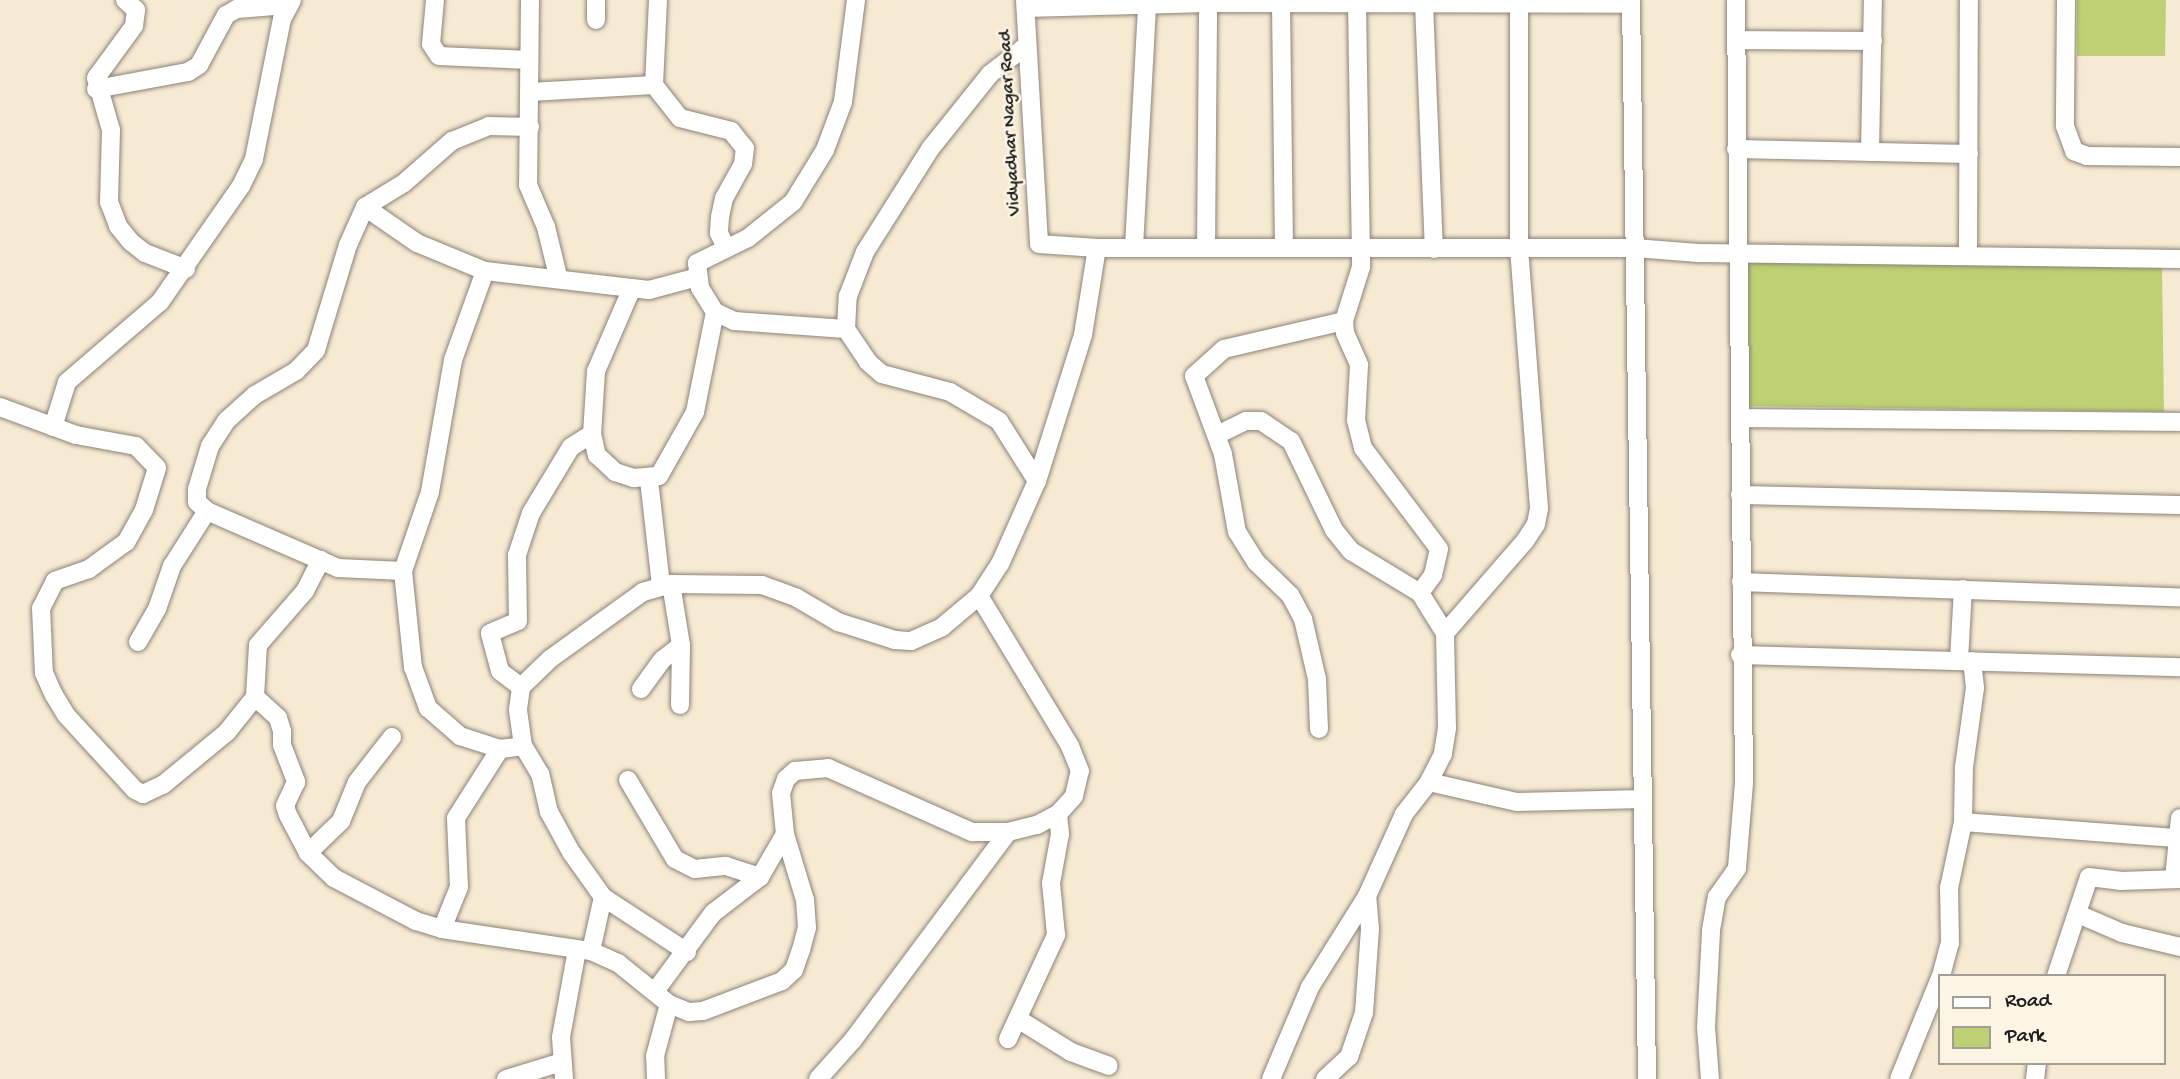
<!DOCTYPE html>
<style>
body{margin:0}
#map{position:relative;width:2180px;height:1079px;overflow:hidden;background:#f7ead3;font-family:"Gochi Hand",sans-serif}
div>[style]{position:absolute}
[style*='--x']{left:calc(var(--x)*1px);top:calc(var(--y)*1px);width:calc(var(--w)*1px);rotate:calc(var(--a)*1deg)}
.green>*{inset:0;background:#bdd073}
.roads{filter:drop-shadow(0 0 2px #8a8378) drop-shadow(0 0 2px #8a8378)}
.minor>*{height:18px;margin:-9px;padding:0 9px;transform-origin:9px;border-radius:9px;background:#fff}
span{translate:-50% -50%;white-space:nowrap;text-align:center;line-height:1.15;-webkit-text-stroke:5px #fcf5e5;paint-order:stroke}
.street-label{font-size:19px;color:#1c1c1c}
.legend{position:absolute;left:1938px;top:974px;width:228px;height:91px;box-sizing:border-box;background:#fcf5e5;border:2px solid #a29e95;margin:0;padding:9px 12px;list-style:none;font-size:21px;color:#1c1c1c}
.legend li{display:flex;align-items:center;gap:14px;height:35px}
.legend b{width:35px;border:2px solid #a29e95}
</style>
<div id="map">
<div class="green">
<div style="clip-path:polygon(2077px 0,2166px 0,2165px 56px,2077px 56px)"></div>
<div style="clip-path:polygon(1743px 259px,2162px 268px,2164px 412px,1749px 406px)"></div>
</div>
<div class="roads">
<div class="minor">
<div style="--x:125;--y:0;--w:15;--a:42"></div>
<div style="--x:136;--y:10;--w:16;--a:97"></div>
<div style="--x:134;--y:26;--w:64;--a:126.2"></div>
<div style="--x:96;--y:78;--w:54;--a:73.9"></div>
<div style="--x:111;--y:130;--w:72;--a:91.6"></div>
<div style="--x:109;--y:202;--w:26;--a:69"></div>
<div style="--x:118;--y:226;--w:21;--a:51"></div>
<div style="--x:131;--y:242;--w:18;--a:38"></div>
<div style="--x:145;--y:253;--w:44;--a:21.3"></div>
<div style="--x:435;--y:0;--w:44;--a:95.2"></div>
<div style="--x:431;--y:44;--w:14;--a:56"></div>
<div style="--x:439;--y:56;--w:90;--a:2.5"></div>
<div style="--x:530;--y:0;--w:185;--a:90.6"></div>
<div style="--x:528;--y:185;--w:46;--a:66.8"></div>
<div style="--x:546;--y:227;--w:50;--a:76.2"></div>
<div style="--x:596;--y:0;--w:20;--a:90"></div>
<div style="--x:856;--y:0;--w:103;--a:97.3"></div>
<div style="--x:843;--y:102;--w:51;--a:110.6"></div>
<div style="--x:825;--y:150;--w:61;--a:121.6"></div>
<div style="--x:793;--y:202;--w:58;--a:141.3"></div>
<div style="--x:748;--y:238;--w:57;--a:153.9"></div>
<div style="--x:697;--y:263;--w:25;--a:83"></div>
<div style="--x:700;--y:288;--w:28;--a:58"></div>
<div style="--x:715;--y:312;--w:21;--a:25"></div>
<div style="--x:734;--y:321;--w:112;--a:4.1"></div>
<div style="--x:846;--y:329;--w:33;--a:-87"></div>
<div style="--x:848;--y:296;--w:47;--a:-68.9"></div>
<div style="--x:865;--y:252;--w:122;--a:-57.7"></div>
<div style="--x:930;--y:149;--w:96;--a:-51.3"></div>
<div style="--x:990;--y:74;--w:46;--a:-37.9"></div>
<div style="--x:1025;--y:0;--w:244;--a:86.7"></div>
<div style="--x:1039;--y:244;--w:58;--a:3.9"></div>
<div style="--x:1097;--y:248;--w:538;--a:0"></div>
<div style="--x:1635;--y:248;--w:63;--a:4.5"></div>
<div style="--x:1698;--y:253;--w:482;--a:0.7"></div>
<div style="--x:1631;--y:0;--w:1079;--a:89.15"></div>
<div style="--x:2066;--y:0;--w:126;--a:90.5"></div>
<div style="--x:2065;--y:126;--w:27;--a:70"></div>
<div style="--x:2074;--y:151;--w:14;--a:21"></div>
<div style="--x:2087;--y:156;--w:93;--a:0.6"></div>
<div style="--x:1281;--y:3;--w:245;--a:89.3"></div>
<div style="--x:1357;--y:3;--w:264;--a:89.1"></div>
<div style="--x:1361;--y:267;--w:57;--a:107.5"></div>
<div style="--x:1344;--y:321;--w:12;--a:85"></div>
<div style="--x:1345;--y:333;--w:35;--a:66"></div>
<div style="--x:1359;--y:365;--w:55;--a:93.1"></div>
<div style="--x:1356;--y:420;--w:29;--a:76"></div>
<div style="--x:1363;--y:448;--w:126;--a:53"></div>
<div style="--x:1439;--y:549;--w:27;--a:103"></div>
<div style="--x:1433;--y:575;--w:22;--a:126"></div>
<div style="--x:1424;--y:3;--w:246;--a:87.7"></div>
<div style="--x:1026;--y:8;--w:182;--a:-1.6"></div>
<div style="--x:1208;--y:3;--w:423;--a:0.1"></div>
<div style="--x:1736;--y:40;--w:137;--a:0.4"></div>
<div style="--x:654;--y:85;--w:42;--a:51.8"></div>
<div style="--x:680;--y:118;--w:53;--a:14.3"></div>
<div style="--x:731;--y:131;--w:22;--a:51"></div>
<div style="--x:745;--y:148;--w:16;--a:97"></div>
<div style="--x:743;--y:164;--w:39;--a:119"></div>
<div style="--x:724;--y:198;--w:19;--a:102"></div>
<div style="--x:720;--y:217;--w:16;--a:94"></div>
<div style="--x:719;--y:233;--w:17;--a:65"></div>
<div style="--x:96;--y:89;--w:94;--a:-10.5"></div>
<div style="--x:188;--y:72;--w:13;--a:-32"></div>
<div style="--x:199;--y:65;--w:57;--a:-61.6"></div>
<div style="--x:226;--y:15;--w:13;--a:-29"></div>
<div style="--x:237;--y:9;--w:50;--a:-4.6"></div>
<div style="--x:530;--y:92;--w:124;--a:-3.2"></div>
<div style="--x:654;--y:85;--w:85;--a:-87.3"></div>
<div style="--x:1736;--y:149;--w:233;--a:1.2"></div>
<div style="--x:1870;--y:152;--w:152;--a:-88.9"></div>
<div style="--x:365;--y:207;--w:63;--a:34.7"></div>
<div style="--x:417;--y:243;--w:74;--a:22.4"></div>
<div style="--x:485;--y:271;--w:165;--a:6.6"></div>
<div style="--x:649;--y:290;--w:51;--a:-14.9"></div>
<div style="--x:1134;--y:247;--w:240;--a:-86.9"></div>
<div style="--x:1206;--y:247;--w:244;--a:-89.5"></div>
<div style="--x:1968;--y:256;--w:256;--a:-89.8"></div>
<div style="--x:485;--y:271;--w:95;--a:109.8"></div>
<div style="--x:453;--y:360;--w:134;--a:99.9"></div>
<div style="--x:430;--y:492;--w:83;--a:108.9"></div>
<div style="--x:403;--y:571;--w:97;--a:84.1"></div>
<div style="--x:413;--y:667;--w:44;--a:69.9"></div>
<div style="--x:428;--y:708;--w:43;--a:41.2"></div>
<div style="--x:460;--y:736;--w:42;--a:18"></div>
<div style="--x:500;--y:749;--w:23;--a:-7"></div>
<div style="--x:632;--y:288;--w:90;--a:113.4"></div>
<div style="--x:596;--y:371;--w:63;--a:93.6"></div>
<div style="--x:592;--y:434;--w:22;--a:77"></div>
<div style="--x:597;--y:455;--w:25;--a:43"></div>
<div style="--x:615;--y:472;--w:20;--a:18"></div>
<div style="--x:634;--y:478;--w:25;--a:-5"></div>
<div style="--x:659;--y:476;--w:73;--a:-60.6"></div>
<div style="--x:695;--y:412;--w:102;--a:-78.7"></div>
<div style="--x:846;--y:329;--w:40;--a:56"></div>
<div style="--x:868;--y:362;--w:18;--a:41"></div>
<div style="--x:882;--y:374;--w:70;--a:14.8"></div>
<div style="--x:950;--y:392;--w:57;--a:30.6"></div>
<div style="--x:999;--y:421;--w:71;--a:57.7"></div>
<div style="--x:0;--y:407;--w:81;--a:20.2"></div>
<div style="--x:76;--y:435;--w:61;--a:10.4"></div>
<div style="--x:136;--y:446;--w:30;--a:46"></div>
<div style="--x:157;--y:468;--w:44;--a:107.2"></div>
<div style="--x:144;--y:510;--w:37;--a:119"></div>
<div style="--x:126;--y:542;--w:46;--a:143.9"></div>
<div style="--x:89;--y:569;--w:36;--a:161"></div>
<div style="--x:55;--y:581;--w:30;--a:117"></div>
<div style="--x:41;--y:608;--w:65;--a:87.4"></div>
<div style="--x:44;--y:673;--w:24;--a:66"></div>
<div style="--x:54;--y:695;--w:23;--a:59"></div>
<div style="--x:66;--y:715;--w:102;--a:47.4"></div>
<div style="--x:135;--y:790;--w:9;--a:27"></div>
<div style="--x:143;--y:794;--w:23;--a:-25"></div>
<div style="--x:164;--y:784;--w:82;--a:-39.5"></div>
<div style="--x:227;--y:732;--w:45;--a:-51.3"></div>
<div style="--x:255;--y:697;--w:52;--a:-86.7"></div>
<div style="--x:258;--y:645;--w:72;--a:-49"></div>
<div style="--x:305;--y:591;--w:35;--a:-63"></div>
<div style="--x:1743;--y:418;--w:437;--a:0.5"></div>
<div style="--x:53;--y:427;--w:47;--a:-72.7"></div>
<div style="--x:67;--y:382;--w:123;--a:-40.7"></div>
<div style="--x:160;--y:302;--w:141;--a:-55.1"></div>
<div style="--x:241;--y:186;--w:30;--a:-64"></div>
<div style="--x:254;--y:159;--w:143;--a:-78.7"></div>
<div style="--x:282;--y:19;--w:21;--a:-62"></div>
<div style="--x:1217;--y:435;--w:32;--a:-26"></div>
<div style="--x:1246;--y:421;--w:15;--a:0"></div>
<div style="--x:1261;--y:421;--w:36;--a:34"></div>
<div style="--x:1291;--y:441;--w:99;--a:64.2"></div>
<div style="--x:1334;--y:530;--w:27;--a:51"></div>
<div style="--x:1351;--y:551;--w:81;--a:31.3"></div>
<div style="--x:1420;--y:593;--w:47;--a:58"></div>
<div style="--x:1445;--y:633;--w:95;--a:88.8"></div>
<div style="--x:1447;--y:728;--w:26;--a:99"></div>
<div style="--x:1443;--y:754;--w:31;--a:117"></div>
<div style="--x:1429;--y:782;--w:90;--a:12.8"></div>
<div style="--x:1517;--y:802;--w:126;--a:-1.4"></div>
<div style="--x:649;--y:480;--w:106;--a:83.5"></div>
<div style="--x:1740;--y:495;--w:440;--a:1.3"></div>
<div style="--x:403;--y:571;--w:65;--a:-177.4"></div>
<div style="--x:338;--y:568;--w:143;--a:-156.5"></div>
<div style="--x:207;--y:511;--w:13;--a:-138"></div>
<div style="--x:197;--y:502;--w:13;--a:-90"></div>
<div style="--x:197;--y:489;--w:45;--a:-73.2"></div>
<div style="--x:210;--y:446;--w:30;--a:-57"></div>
<div style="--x:226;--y:421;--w:39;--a:-42"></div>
<div style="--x:255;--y:395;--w:48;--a:-30.3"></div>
<div style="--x:296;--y:371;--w:29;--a:-46"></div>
<div style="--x:316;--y:350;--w:110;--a:-73.1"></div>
<div style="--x:348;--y:245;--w:42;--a:-65.9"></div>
<div style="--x:365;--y:207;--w:46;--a:-31.6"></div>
<div style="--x:404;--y:183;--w:64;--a:-41.2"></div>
<div style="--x:452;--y:141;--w:40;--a:-22"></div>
<div style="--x:489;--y:126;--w:41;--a:1.4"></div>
<div style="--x:1741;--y:582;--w:439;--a:2"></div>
<div style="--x:1445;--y:633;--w:122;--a:-49"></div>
<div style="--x:1525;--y:541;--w:20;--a:-57"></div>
<div style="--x:1536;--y:524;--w:16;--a:-79"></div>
<div style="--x:1539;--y:508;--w:259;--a:-94.4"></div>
<div style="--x:1519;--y:250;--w:246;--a:-90"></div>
<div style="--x:138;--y:642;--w:38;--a:-60"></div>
<div style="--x:157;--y:609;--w:46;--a:-70.8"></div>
<div style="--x:172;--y:566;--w:65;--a:-57.5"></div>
<div style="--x:1740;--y:655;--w:440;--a:1.6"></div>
<div style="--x:1959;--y:660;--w:71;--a:-86.8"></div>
<div style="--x:521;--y:687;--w:26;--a:-143"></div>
<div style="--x:500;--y:671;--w:39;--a:-105"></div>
<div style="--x:490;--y:633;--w:30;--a:-23"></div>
<div style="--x:518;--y:621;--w:66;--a:-90.9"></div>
<div style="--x:517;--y:555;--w:44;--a:-71.6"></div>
<div style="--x:531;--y:513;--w:77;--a:-58.8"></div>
<div style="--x:571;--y:447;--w:25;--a:-32"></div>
<div style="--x:641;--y:689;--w:36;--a:-54"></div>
<div style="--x:662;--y:660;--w:24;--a:-38"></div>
<div style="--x:681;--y:645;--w:62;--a:-99.3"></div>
<div style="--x:255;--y:697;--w:31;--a:42"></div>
<div style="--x:278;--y:718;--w:14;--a:73"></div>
<div style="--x:282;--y:731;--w:14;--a:90"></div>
<div style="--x:282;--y:745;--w:40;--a:69"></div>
<div style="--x:296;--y:782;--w:26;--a:115"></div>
<div style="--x:285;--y:806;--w:9;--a:72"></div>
<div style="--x:288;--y:815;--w:43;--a:62.2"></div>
<div style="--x:308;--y:853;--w:36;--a:44"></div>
<div style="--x:334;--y:878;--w:93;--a:27.7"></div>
<div style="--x:416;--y:921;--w:27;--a:17"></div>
<div style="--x:442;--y:929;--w:151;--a:8.4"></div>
<div style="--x:591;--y:951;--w:30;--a:24"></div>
<div style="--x:618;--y:963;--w:65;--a:38.8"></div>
<div style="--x:669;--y:1004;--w:22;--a:22"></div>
<div style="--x:689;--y:1012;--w:14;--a:-4"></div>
<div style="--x:703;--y:1011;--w:85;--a:-20.8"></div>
<div style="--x:782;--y:981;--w:16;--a:-43"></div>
<div style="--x:794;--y:970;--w:21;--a:-71"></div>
<div style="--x:801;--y:950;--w:23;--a:-75"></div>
<div style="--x:807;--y:928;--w:28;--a:-94"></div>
<div style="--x:805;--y:900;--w:69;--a:-106.9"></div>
<div style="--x:785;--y:834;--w:41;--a:-95.6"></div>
<div style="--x:781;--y:793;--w:15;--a:-70"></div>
<div style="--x:786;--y:779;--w:12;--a:-42"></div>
<div style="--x:795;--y:771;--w:33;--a:-5"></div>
<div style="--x:828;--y:768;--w:158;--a:24"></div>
<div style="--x:972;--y:832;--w:36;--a:0"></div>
<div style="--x:1008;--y:832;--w:30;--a:-14"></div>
<div style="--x:1037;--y:825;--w:24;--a:-28"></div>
<div style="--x:1058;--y:814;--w:24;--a:-48"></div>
<div style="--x:1074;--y:796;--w:26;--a:-77"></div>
<div style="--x:1080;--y:771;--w:27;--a:-112"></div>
<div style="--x:1070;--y:746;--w:175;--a:-121.2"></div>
<div style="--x:680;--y:705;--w:60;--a:-89"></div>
<div style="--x:1319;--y:729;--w:50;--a:-92.3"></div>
<div style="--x:1317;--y:679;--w:62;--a:-103.1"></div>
<div style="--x:1303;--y:619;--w:27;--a:-118"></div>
<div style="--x:1290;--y:595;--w:47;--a:-135.9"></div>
<div style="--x:1256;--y:562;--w:36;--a:-122"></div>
<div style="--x:1237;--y:532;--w:79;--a:-100.2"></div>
<div style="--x:1223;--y:454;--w:83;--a:-110.4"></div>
<div style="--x:1194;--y:376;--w:40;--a:-42"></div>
<div style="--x:1224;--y:349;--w:123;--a:-13.1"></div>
<div style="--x:628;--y:780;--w:92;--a:59.3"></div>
<div style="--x:675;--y:859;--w:22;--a:27"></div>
<div style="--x:695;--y:869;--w:31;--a:-6"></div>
<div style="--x:726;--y:866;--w:36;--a:18"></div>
<div style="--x:1963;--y:822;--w:216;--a:4.3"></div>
<div style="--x:308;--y:853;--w:46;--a:-44.1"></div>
<div style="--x:341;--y:821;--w:42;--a:-67.7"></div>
<div style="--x:357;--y:782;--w:57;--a:-52.1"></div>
<div style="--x:2174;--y:879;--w:61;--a:-84.4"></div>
<div style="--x:2078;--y:914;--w:48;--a:23.4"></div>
<div style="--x:2122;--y:933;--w:60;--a:13.6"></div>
<div style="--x:442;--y:929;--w:45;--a:-68"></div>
<div style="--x:459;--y:887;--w:69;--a:-92.5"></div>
<div style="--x:456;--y:818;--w:82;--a:-57.5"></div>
<div style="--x:591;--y:951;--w:55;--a:-77.5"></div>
<div style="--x:687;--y:952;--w:100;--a:-146.8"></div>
<div style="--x:603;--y:897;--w:55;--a:-125.4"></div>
<div style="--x:571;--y:852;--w:46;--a:-118.8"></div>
<div style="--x:549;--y:812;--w:39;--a:-103"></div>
<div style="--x:540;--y:774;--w:33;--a:-121"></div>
<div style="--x:523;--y:746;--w:37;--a:-98"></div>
<div style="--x:518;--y:709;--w:22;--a:-82"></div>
<div style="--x:521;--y:687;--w:40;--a:-44"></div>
<div style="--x:550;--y:659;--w:115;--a:-35.8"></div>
<div style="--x:643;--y:592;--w:29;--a:-16"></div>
<div style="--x:671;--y:584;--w:91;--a:0.6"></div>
<div style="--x:762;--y:585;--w:37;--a:20"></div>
<div style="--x:797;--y:598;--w:48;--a:30.3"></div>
<div style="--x:838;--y:622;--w:60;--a:17.5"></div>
<div style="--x:895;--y:640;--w:16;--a:4"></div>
<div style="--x:911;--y:641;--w:34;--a:-24"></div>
<div style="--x:942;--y:627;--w:48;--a:-40"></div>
<div style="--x:979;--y:596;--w:38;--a:-57"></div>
<div style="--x:1000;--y:564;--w:91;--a:-66"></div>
<div style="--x:1037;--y:481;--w:153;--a:-72.5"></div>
<div style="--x:1083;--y:335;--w:88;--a:-80.9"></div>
<div style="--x:1941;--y:976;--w:34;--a:-75"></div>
<div style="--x:1950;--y:943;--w:55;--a:-91"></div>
<div style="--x:1949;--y:888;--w:67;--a:-78"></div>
<div style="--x:1963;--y:822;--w:55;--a:-89"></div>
<div style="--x:1964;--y:767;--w:80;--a:-82.1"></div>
<div style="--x:1975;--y:688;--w:27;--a:-96"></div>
<div style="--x:2056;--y:976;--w:104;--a:-71.6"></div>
<div style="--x:2089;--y:877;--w:31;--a:7"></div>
<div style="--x:2120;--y:881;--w:60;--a:-1.9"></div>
<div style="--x:656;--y:990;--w:96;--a:-53.5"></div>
<div style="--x:713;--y:913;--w:59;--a:-37.5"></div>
<div style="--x:760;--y:877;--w:50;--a:-59.8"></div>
<div style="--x:1018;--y:1019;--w:62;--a:31.9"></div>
<div style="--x:1071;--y:1052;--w:40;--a:20.2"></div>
<div style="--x:1008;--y:1039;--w:115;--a:-65.2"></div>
<div style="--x:1056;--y:935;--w:52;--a:-95.5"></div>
<div style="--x:1051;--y:883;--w:50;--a:-79.6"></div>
<div style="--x:1060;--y:834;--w:20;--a:-96"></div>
<div style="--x:506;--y:1079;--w:59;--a:-16.9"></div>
<div style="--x:564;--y:1079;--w:42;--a:-94.1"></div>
<div style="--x:561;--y:1037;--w:88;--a:-79.6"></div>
<div style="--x:656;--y:1079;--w:23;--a:-92"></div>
<div style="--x:655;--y:1056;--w:54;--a:-74.9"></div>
<div style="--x:818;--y:1079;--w:52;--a:-48.1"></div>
<div style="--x:853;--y:1040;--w:259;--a:-53.3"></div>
<div style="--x:1271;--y:1079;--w:100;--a:-67"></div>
<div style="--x:1310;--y:987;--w:107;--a:-57.9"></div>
<div style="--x:1367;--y:896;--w:90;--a:-65.7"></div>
<div style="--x:1404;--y:814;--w:41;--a:-52"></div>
<div style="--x:1325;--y:1079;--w:33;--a:-43"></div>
<div style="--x:1349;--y:1057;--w:46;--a:-71.2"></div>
<div style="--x:1364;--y:1013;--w:84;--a:-85.9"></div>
<div style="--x:1370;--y:929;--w:33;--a:-95"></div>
<div style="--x:1710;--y:1079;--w:52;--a:-94.4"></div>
<div style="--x:1706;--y:1027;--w:97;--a:-87"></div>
<div style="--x:1711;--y:930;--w:34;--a:-80"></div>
<div style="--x:1717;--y:897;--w:35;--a:-55"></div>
<div style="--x:1737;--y:868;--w:86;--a:-85.3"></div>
<div style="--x:1744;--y:782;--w:782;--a:-90.59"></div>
<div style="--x:1899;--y:1079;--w:109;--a:-67.9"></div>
<div style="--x:2035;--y:1079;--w:16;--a:-83"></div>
</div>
</div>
<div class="street-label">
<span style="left:1011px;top:123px;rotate:-93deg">Vidyadhar Nagar Road</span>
</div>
<ul class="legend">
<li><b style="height:9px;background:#fff"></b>Road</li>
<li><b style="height:19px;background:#bdd073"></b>Park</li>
</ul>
</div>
